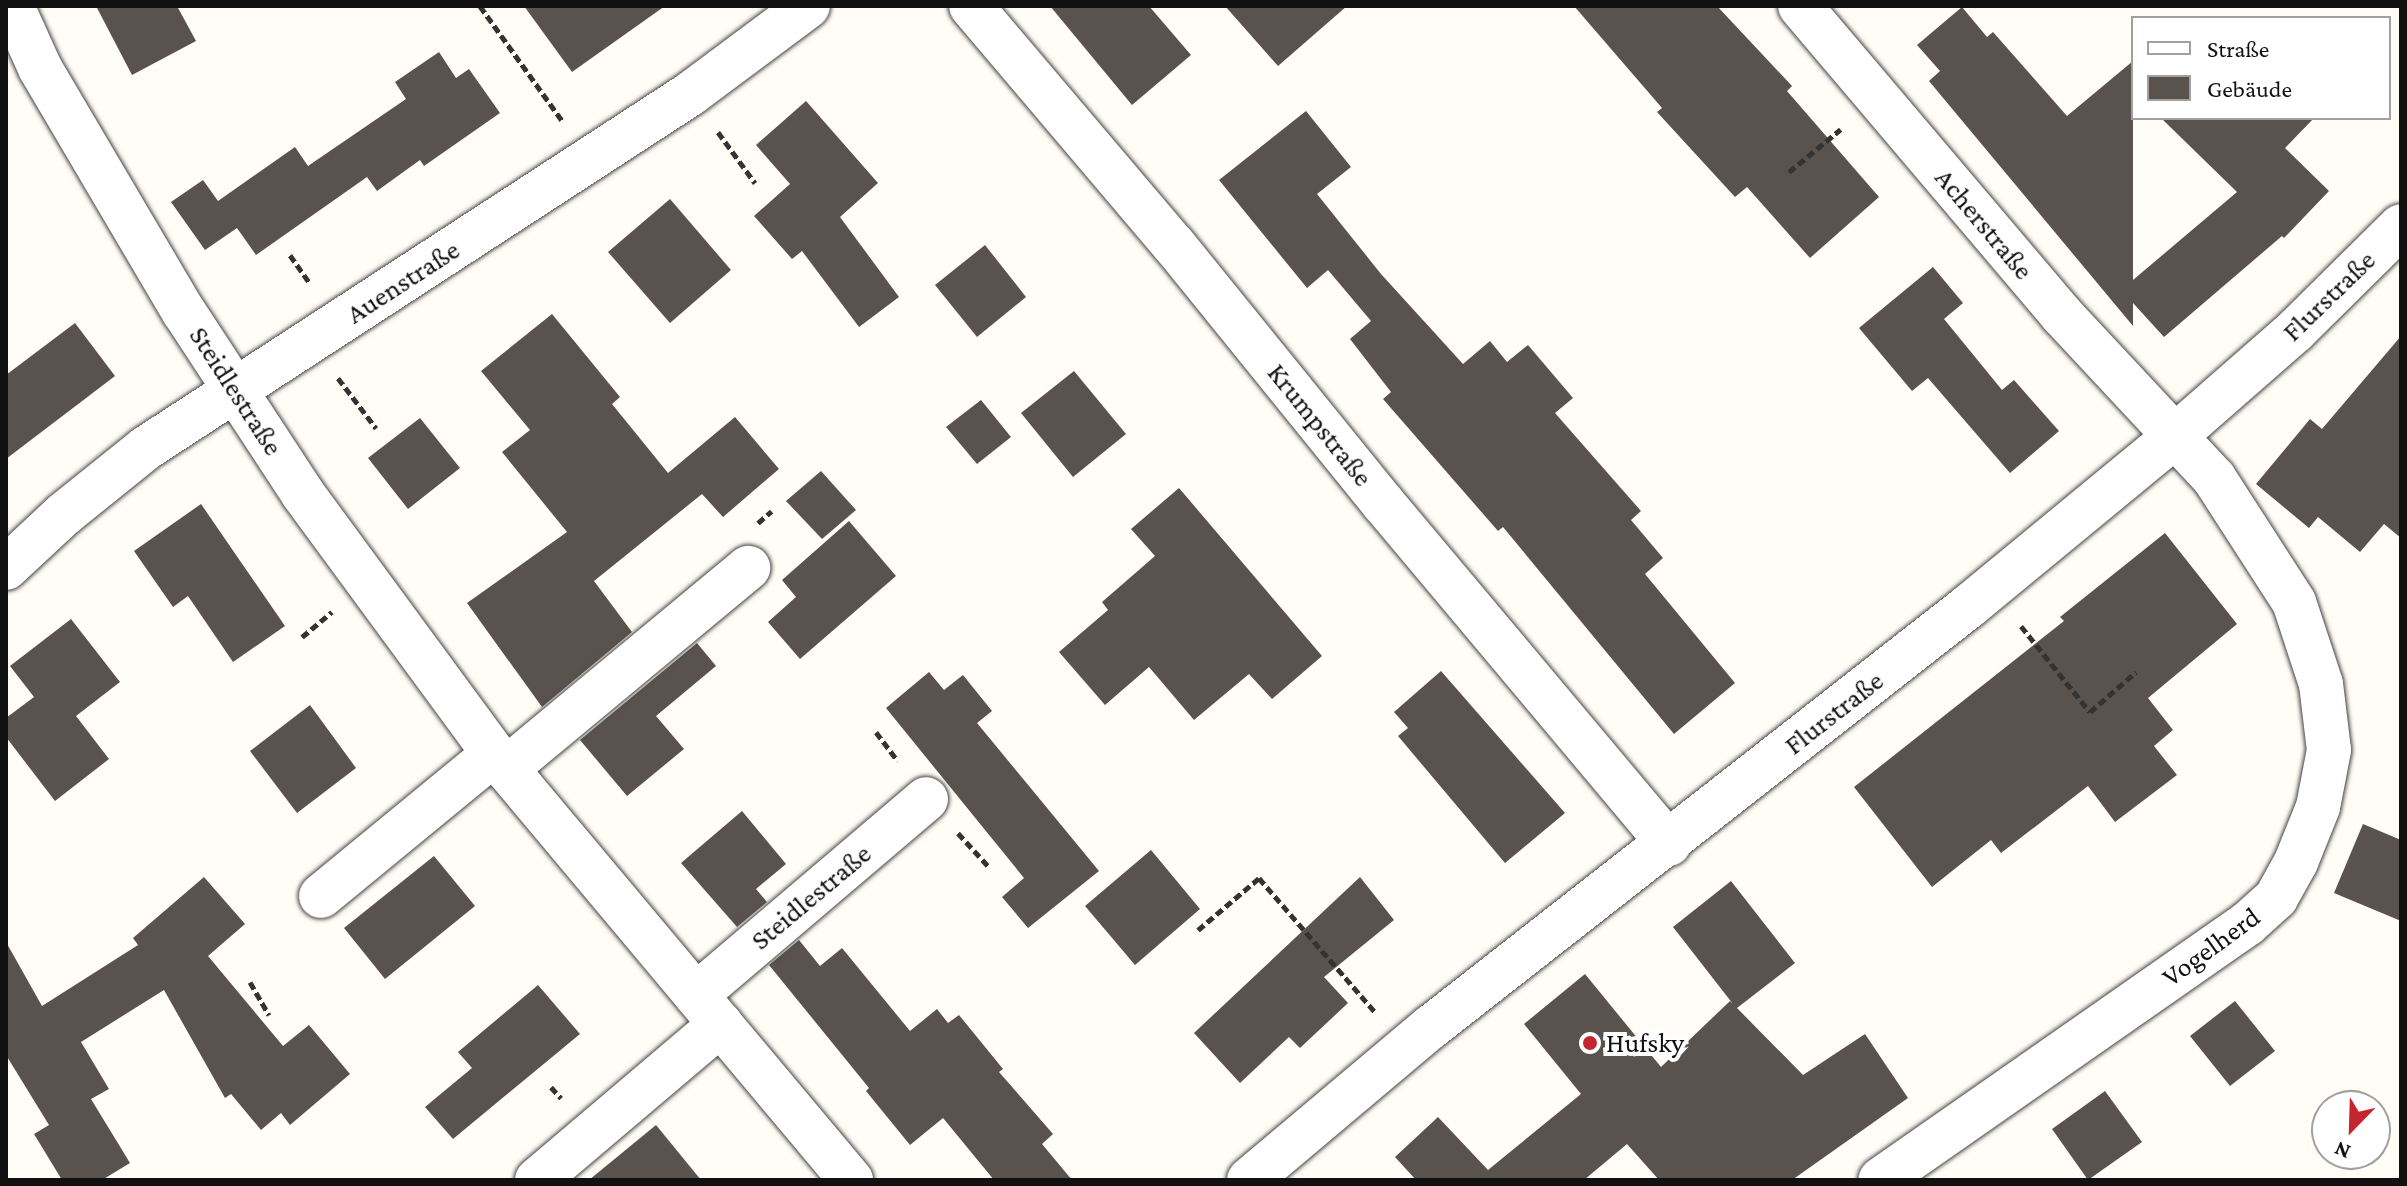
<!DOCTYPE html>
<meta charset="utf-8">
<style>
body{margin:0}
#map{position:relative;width:2407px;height:1186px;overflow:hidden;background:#fffdf5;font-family:"Crimson Pro",serif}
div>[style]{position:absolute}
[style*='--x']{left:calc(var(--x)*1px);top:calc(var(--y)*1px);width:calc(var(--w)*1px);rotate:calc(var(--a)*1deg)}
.building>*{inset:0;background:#5a524d}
.path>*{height:5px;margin-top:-2.5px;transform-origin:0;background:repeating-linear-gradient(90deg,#333 0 8px,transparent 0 12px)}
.roads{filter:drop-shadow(0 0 2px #444) drop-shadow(0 0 2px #444)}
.minor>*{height:44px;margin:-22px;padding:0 22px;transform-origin:22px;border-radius:22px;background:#fff}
.dots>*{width:22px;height:22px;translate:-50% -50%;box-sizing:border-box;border:4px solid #fff;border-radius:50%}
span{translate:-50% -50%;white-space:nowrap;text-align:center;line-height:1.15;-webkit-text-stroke:8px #fff;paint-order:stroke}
.street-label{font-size:28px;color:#111}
.poi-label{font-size:28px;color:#111}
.left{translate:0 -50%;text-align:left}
.frame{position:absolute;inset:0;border:8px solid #111;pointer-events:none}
.legend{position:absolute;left:2131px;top:16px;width:260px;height:104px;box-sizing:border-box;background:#fff;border:2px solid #a0a0a0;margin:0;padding:10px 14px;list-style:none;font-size:24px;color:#111}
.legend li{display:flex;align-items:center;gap:16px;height:40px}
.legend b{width:40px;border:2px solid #a0a0a0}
.north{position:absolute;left:2311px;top:1090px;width:80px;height:80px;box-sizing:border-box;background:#fff;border:2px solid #a0a0a0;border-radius:50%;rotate:203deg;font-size:22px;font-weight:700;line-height:32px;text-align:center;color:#111}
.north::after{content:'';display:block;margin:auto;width:28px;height:36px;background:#c4262e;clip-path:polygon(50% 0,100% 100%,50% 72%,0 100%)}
</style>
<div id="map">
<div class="building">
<div style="clip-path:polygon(96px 6px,177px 6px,196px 41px,132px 75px)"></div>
<div style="clip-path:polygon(524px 6px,665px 6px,572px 72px)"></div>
<div style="clip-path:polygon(1050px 6px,1149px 6px,1191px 55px,1132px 105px)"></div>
<div style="clip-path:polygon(1225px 6px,1347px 6px,1278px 66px)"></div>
<div style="clip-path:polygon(1574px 6px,1717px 6px,1792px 86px,1787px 91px,1879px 197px,1810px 258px,1747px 187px,1735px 197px,1657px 112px,1662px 108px)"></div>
<div style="clip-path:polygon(1962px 7px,1987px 37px,1993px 32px,2067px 116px,2133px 61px,2133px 280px,2237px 192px,2161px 118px,2314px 118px,2285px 148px,2329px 191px,2284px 238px,2282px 236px,2164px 337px,2133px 303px,2133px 326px,1929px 81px,1940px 71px,1917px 45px)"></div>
<div style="clip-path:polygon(439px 52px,456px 78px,469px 69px,500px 113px,424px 166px,420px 160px,377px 191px,367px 177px,256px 255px,237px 228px,205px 250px,171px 202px,203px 180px,218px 201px,295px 147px,308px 166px,406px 99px,395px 82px)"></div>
<div style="clip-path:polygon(806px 101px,878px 183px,840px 217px,899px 297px,859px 327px,802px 251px,792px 259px,754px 216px,790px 184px,756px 145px)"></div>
<div style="clip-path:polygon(1306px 111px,1351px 167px,1317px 194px,1381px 274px,1463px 364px,1490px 341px,1507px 362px,1528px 345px,1573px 398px,1555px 413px,1641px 511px,1631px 520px,1663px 558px,1645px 574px,1735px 683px,1674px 734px,1503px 527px,1498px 531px,1383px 399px,1391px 392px,1350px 339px,1371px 321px,1328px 270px,1307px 288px,1219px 180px)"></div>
<div style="clip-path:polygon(670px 199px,731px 270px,670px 323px,608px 252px)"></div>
<div style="clip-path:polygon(985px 245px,1026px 297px,977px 337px,935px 285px)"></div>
<div style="clip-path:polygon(1933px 267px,1963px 303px,1944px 319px,2002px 390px,2014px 380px,2059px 431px,2010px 473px,1928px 378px,1912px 391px,1859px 328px)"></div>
<div style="clip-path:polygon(552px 314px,620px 397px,612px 404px,668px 473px,735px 417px,779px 469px,723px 517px,702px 494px,594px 581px,632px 632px,542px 707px,467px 603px,567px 532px,502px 452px,530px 430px,481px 371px)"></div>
<div style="clip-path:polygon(75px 323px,115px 376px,6px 459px,6px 375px)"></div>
<div style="clip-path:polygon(2401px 336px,2401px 538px,2384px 524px,2360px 552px,2318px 517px,2309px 528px,2256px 484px,2310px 419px,2322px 429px)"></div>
<div style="clip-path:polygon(1074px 371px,1126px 434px,1073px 477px,1021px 413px)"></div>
<div style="clip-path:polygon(981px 400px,1011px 437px,977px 464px,946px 427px)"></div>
<div style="clip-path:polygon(420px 418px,460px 468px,408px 509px,368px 458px)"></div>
<div style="clip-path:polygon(821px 471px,856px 510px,822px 539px,786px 501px)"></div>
<div style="clip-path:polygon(1179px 488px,1322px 656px,1272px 699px,1249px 674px,1194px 720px,1149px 667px,1105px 705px,1059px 652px,1108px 610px,1102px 602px,1155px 556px,1131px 529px)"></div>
<div style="clip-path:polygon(201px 504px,285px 626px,233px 662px,188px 596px,173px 607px,134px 551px)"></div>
<div style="clip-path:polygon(849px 521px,896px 576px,800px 659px,768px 622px,796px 597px,782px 580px)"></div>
<div style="clip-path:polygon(2165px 533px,2237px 624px,2148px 698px,2173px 730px,2154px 746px,2177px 775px,2115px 822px,2088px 786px,2001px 853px,1991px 840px,1932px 887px,1854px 787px,2064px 621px,2060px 617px)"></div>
<div style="clip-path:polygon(71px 619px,120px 682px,76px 716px,109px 759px,55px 801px,6px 737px,6px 718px,34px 697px,10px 666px)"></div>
<div style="clip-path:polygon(697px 643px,716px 666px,656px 716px,684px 749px,627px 796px,580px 740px)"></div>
<div style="clip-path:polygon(1441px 671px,1565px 813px,1505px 863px,1398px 736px,1408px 728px,1394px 712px)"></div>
<div style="clip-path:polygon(929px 672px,944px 690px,963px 675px,992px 711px,977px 723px,1099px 871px,1028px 928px,1002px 897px,1024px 878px,886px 708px)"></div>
<div style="clip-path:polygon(310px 705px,356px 768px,297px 813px,250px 751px)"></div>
<div style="clip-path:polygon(742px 811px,786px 864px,756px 889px,767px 902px,737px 927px,681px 863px)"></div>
<div style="clip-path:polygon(2363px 824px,2401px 840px,2401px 921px,2334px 893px)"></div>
<div style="clip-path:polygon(1151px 850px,1200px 909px,1135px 965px,1085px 906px)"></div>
<div style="clip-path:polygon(434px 856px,475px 906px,385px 979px,344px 928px)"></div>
<div style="clip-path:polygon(204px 877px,245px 924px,208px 956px,283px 1046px,309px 1025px,350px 1074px,290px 1125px,281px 1113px,261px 1130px,231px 1094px,225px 1098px,164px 990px,81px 1042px,109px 1089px,91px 1099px,130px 1163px,102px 1180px,62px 1180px,34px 1134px,49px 1125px,6px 1055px,6px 942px,42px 1006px,138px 945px,133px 938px)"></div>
<div style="clip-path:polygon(1360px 877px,1394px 920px,1324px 977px,1348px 1003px,1300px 1048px,1289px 1037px,1240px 1083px,1194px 1033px)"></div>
<div style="clip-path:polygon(1731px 881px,1795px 963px,1737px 1008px,1803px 1075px,1865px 1034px,1908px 1098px,1792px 1180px,1659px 1180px,1627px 1144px,1584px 1180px,1416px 1180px,1395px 1157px,1438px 1117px,1488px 1170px,1581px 1094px,1524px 1024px,1585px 974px,1661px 1067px,1730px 1001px,1733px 1004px,1673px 927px)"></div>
<div style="clip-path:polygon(799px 940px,820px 966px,842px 948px,910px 1031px,937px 1009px,948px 1023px,959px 1015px,1003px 1069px,999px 1072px,1053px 1134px,1042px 1144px,1072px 1180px,994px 1180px,943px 1118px,910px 1145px,866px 1091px,869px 1088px,769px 965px)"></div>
<div style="clip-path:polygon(538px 985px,580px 1034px,453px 1139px,425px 1107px,472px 1068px,458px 1052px)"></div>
<div style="clip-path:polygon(2235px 1001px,2275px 1051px,2230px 1086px,2190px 1036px)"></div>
<div style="clip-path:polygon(2105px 1091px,2142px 1142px,2088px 1180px,2052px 1129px)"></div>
<div style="clip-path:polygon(656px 1125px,701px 1180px,589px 1180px)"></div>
</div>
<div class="path">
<div style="--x:480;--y:6;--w:143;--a:54.4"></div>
<div style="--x:718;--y:132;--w:63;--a:54"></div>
<div style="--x:1789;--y:172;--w:67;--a:-39.6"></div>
<div style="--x:290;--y:255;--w:35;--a:55"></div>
<div style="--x:338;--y:378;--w:63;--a:52.8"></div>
<div style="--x:758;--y:523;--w:18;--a:-41"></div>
<div style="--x:2021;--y:626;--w:110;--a:51.3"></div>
<div style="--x:2090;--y:712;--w:61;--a:-41"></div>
<div style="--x:302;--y:637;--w:39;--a:-40"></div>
<div style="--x:876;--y:732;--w:36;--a:53"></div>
<div style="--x:958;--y:833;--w:47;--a:47.6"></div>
<div style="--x:1198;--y:930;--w:80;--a:-40.4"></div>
<div style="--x:1259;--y:878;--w:179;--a:49.1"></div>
<div style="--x:250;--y:982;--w:38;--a:60"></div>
<div style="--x:551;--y:1087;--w:15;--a:48"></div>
</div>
<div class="roads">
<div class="minor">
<div style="--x:12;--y:6;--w:68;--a:65.7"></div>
<div style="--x:40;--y:68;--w:283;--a:59.5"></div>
<div style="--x:184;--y:312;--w:217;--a:56.8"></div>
<div style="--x:303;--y:494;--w:323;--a:53.7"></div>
<div style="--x:494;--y:754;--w:556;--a:50.04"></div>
<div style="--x:971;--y:6;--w:314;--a:49.7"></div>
<div style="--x:1174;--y:245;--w:332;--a:51"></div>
<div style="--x:1383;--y:503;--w:445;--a:50"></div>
<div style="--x:1800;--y:6;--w:405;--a:49.7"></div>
<div style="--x:2062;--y:315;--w:223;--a:47"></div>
<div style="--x:2214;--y:478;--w:148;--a:57.2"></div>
<div style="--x:2294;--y:602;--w:86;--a:71.8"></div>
<div style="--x:2321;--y:684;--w:66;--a:83.1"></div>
<div style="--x:2329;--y:750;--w:58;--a:100.9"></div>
<div style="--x:2318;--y:807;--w:59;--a:111.8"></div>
<div style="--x:2296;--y:862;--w:41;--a:119.1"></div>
<div style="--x:2276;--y:898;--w:39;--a:138"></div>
<div style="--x:2247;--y:924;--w:447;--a:145.1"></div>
<div style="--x:6;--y:568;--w:79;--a:-43"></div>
<div style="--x:64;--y:514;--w:105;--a:-38.8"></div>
<div style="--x:146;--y:448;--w:649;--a:-33.05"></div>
<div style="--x:690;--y:94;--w:147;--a:-36.7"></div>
<div style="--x:506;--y:769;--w:315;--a:-39.7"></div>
<div style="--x:321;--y:896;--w:224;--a:-39.4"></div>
<div style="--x:696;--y:995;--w:302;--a:-40.4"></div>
<div style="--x:537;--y:1180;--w:241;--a:-40.3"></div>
<div style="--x:1249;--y:1180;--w:238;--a:-40.1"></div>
<div style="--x:1431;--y:1027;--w:683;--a:-38.04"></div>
<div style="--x:1969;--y:606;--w:267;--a:-39.5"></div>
<div style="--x:2175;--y:436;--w:159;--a:-41.2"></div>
<div style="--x:2295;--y:331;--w:149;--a:-44.7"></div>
</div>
</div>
<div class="dots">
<div style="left:1590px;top:1043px;background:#c4262e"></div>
</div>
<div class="street-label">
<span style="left:1984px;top:224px;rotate:50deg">Acherstraße</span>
<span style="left:403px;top:282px;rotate:-33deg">Auenstraße</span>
<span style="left:2329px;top:296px;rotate:-44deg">Flurstraße</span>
<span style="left:236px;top:391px;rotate:57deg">Steidlestraße</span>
<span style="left:1320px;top:425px;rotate:51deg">Krumpstraße</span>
<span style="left:1834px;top:713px;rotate:-38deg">Flurstraße</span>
<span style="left:811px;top:897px;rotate:-40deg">Steidlestraße</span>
<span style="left:2211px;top:947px;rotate:-36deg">Vogelherd</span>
</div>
<div class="poi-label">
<span class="left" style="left:1606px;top:1043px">Hufsky</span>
</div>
<div class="frame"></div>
<ul class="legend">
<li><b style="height:10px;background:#fff"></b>Straße</li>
<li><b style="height:22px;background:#5a524d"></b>Gebäude</li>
</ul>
<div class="north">N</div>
</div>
